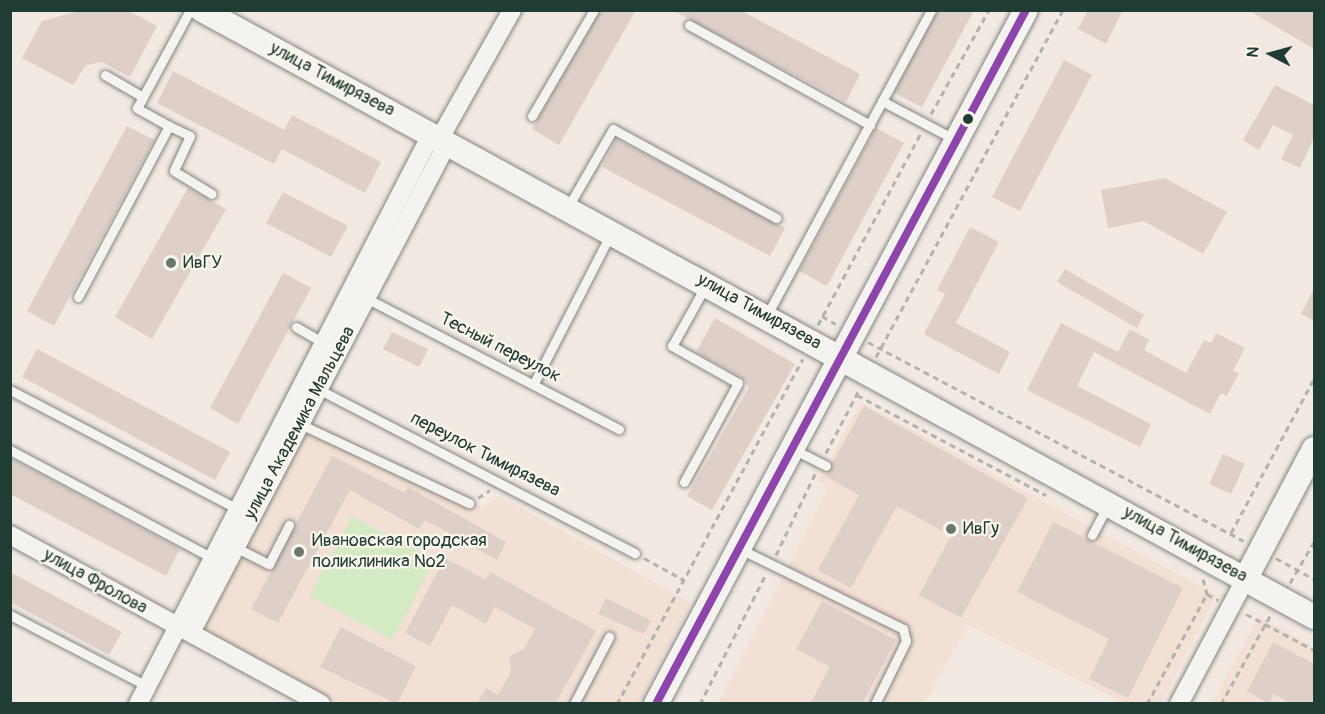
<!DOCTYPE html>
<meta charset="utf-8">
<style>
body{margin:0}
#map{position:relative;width:1325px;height:714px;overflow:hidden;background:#f1e9e2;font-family:Pangolin,sans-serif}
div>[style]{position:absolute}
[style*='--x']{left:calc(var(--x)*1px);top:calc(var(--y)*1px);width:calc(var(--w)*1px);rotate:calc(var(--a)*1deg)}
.built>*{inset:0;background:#f2e0d4}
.green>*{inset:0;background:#d4eac3}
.building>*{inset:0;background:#ded0c9}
.path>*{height:3px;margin-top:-1.5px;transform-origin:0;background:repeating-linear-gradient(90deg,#b1b3af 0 6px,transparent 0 10.5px)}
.roads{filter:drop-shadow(0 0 2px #838580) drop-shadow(0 0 2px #838580)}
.lane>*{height:9px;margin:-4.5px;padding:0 4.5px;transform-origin:4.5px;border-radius:4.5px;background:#f5f3ef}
.street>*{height:18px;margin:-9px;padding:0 9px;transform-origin:9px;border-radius:9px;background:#f5f3ef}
.secondary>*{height:24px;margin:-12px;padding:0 12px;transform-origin:12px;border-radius:12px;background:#f5f3ef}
.bus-1>*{height:8px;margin:-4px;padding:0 4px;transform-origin:4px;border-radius:4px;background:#8e44ad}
.dots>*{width:16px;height:16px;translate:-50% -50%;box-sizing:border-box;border:3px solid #fbf7ec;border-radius:50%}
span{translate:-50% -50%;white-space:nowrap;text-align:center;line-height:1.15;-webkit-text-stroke:4.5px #fbf7ec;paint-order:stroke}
.street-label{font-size:18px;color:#1f3d34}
.poi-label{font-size:18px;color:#1f3d34}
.left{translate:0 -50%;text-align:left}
.frame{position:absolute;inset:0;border:12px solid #1f3d34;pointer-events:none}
.north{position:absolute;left:1241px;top:24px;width:60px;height:60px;-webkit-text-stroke:4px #fbf7ec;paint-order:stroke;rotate:276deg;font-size:16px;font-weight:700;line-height:24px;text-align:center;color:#1f3d34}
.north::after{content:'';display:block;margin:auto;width:21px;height:27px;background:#1f3d34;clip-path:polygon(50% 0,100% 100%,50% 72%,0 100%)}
</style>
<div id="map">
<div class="built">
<div style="clip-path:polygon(861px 402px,1216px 595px,1161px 703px,1124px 703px,968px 625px,924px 703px,718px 704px,828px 487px,818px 481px)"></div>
<div style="clip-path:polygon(311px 421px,482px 507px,500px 496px,691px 603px,640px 703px,342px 703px,201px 630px)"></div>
<div style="clip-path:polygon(1259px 616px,1314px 647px,1314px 703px,1212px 704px)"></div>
</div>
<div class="green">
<div style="clip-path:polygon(352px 516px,435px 560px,392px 640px,310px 596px)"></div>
</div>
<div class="building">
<div style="clip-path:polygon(82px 10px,127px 10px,157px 26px,130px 77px,102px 62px,86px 65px,73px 85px,22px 58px,42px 21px)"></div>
<div style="clip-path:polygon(601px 10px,636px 10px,559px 145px,532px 129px)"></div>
<div style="clip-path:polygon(672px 10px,740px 10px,860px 74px,846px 102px)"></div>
<div style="clip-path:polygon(938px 10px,974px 10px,922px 107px,894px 93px)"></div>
<div style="clip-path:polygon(1088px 10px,1123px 10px,1106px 44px,1078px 29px)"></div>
<div style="clip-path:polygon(1248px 10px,1314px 10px,1314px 49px)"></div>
<div style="clip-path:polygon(1064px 60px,1092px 75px,1020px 211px,992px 197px)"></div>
<div style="clip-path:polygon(173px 71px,284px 130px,292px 115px,381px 162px,365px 193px,282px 149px,274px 164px,157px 103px)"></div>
<div style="clip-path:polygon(1275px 85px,1314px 105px,1314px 138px,1300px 168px,1281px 159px,1293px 135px,1273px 125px,1259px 150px,1243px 140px)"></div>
<div style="clip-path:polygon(127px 126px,154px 140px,54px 326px,27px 311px)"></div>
<div style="clip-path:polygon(876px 128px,904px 143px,827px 286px,799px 271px)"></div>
<div style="clip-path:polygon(616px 139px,785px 228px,770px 256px,602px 167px)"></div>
<div style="clip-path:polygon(1165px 178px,1227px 212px,1203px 254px,1144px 221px,1108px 228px,1101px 190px)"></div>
<div style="clip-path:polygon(188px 188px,226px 209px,152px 339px,115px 317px)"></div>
<div style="clip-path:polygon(283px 192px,348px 226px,331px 257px,266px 223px)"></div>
<div style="clip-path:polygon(970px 227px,999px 242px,956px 323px,1010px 352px,999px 374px,924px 334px,945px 294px,937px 290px)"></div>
<div style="clip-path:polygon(1065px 269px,1144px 315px,1137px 328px,1057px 282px)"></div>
<div style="clip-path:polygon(283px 273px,311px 288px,238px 424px,210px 408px)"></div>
<div style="clip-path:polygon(1314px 289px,1314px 321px,1301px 314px)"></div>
<div style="clip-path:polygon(715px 318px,795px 364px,712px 510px,687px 496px,749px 387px,741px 377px,696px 352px)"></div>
<div style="clip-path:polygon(1061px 323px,1118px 352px,1130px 329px,1149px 340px,1144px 350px,1186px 373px,1204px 340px,1211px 343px,1216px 333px,1245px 348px,1233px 371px,1239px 373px,1227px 396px,1221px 393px,1210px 414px,1094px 352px,1077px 386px,1151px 424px,1140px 447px,1027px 390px)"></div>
<div style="clip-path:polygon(392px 332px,428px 349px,419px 367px,383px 349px)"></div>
<div style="clip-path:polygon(37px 349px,230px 452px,215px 480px,22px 377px)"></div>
<div style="clip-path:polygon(864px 406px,1028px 498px,961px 618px,919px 595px,951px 536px,897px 506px,851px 588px,818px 570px,859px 495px,825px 476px)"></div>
<div style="clip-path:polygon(1223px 454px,1245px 464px,1231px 494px,1209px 484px)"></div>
<div style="clip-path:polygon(332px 456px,405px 493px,408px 487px,506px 542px,497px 560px,425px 520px,419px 529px,350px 490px,278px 623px,251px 609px)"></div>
<div style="clip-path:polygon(10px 458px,180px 549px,166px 576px,10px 494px)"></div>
<div style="clip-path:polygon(1053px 522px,1183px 588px,1128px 698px,1089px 679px,1109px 639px,1017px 592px)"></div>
<div style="clip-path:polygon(445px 558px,486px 580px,490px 572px,596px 631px,555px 704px,477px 704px,486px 688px,498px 695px,511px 672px,509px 656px,523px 650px,535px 629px,495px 607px,486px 624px,452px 605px,430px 646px,405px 633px)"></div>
<div style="clip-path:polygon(10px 572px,122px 632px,109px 655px,10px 602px)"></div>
<div style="clip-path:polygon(606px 598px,651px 621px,644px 634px,598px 614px)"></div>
<div style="clip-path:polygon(822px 601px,896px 640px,862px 704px,810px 704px,830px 667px,796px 649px)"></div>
<div style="clip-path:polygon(341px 627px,416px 666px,397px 704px,320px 667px)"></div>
<div style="clip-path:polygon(1273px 642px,1314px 664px,1314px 704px,1291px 704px,1274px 694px,1269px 704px,1247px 691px)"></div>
</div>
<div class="path">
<div style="--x:931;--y:114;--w:119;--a:-60.9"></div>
<div style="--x:822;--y:316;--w:16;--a:30"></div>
<div style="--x:818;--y:325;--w:218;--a:-61.8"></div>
<div style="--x:868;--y:342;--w:425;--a:27.9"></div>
<div style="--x:876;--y:357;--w:394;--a:-61.7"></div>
<div style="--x:857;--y:395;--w:214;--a:27.9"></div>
<div style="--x:826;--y:453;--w:71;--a:-62.4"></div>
<div style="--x:478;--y:498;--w:14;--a:-34"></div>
<div style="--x:1231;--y:533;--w:175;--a:-61.7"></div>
<div style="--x:776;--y:555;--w:92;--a:-64.3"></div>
<div style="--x:644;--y:558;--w:46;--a:28.8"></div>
<div style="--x:1276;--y:558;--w:43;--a:28.9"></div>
<div style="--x:1203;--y:579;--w:16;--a:75"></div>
<div style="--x:1207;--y:594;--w:13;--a:29"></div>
<div style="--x:1290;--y:583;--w:48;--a:-59.7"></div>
<div style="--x:1246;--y:614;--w:77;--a:27.9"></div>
<div style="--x:617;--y:704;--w:392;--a:-61.7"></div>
<div style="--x:700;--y:704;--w:146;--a:-63.1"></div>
<div style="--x:1147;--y:704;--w:125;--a:-61.4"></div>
<div style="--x:1221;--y:704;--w:103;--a:-60.9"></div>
</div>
<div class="roads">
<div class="lane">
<div style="--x:689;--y:25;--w:207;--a:28.9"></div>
<div style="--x:105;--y:75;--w:44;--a:30.1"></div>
<div style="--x:882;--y:101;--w:84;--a:27.8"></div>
<div style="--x:532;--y:116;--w:123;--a:-59.7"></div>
<div style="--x:169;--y:126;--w:23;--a:25"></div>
<div style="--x:190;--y:136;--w:38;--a:115"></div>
<div style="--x:174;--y:171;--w:44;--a:31.2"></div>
<div style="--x:568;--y:207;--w:90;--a:-60"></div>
<div style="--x:613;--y:129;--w:186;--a:28.6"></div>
<div style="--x:78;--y:297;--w:194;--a:-62"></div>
<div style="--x:169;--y:126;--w:37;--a:-151"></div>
<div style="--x:137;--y:108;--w:111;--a:-61.6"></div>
<div style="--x:366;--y:298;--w:285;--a:27.4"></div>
<div style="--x:767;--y:315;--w:346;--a:-61.7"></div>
<div style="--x:296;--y:327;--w:34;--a:30"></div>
<div style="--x:534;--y:383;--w:169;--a:-62.8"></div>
<div style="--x:318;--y:389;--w:357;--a:27.4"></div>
<div style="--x:10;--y:390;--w:259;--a:27.6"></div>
<div style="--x:300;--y:424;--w:187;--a:25.1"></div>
<div style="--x:793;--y:449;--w:37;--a:27"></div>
<div style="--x:10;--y:450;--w:231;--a:28.1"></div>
<div style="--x:684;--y:482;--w:113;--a:-61.4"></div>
<div style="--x:738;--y:383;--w:76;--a:-150.7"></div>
<div style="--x:672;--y:346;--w:68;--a:-60.8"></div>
<div style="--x:1092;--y:535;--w:34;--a:-62"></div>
<div style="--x:235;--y:547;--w:38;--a:27"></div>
<div style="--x:269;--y:564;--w:44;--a:-62.9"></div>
<div style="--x:740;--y:549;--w:182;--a:26.1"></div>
<div style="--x:903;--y:629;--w:12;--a:76"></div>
<div style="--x:906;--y:641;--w:70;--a:116.2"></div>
<div style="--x:10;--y:615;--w:154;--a:27.4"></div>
<div style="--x:574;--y:704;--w:76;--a:-62.4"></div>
</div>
<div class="street">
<div style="--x:440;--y:138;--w:147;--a:-60.6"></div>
<div style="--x:10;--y:535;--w:354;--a:28.5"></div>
<div style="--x:196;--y:623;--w:543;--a:-62.35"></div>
<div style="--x:138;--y:704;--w:642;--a:-62.76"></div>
<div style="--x:1179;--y:704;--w:143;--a:-62"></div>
</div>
<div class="secondary">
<div style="--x:202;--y:10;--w:1267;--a:28.63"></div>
<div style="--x:1246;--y:578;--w:146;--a:-62.2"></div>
<div style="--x:656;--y:704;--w:786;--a:-61.94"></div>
</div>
</div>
<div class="bus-1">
<div style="--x:656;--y:704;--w:786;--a:-61.94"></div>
</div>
<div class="dots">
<div style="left:968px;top:119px;background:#1f3d34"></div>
<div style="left:171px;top:263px;background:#687971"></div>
<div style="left:951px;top:529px;background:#687971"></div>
<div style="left:299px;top:552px;background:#687971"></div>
</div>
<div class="street-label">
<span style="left:332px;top:80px;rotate:28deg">улица Тимирязева</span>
<span style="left:759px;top:312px;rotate:29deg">улица Тимирязева</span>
<span style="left:500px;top:348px;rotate:27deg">Тесный переулок</span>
<span style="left:300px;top:423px;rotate:-62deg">улица Академика Мальцева</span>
<span style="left:485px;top:455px;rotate:27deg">переулок Тимирязева</span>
<span style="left:1185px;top:545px;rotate:29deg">улица Тимирязева</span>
<span style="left:95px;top:582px;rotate:29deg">улица Фролова</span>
</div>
<div class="poi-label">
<span class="left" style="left:183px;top:263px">ИвГУ</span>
<span class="left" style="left:963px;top:529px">ИвГу</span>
<span class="left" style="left:312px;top:552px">Ивановская городская<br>поликлиника №2</span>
</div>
<div class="frame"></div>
<div class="north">N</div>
</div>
